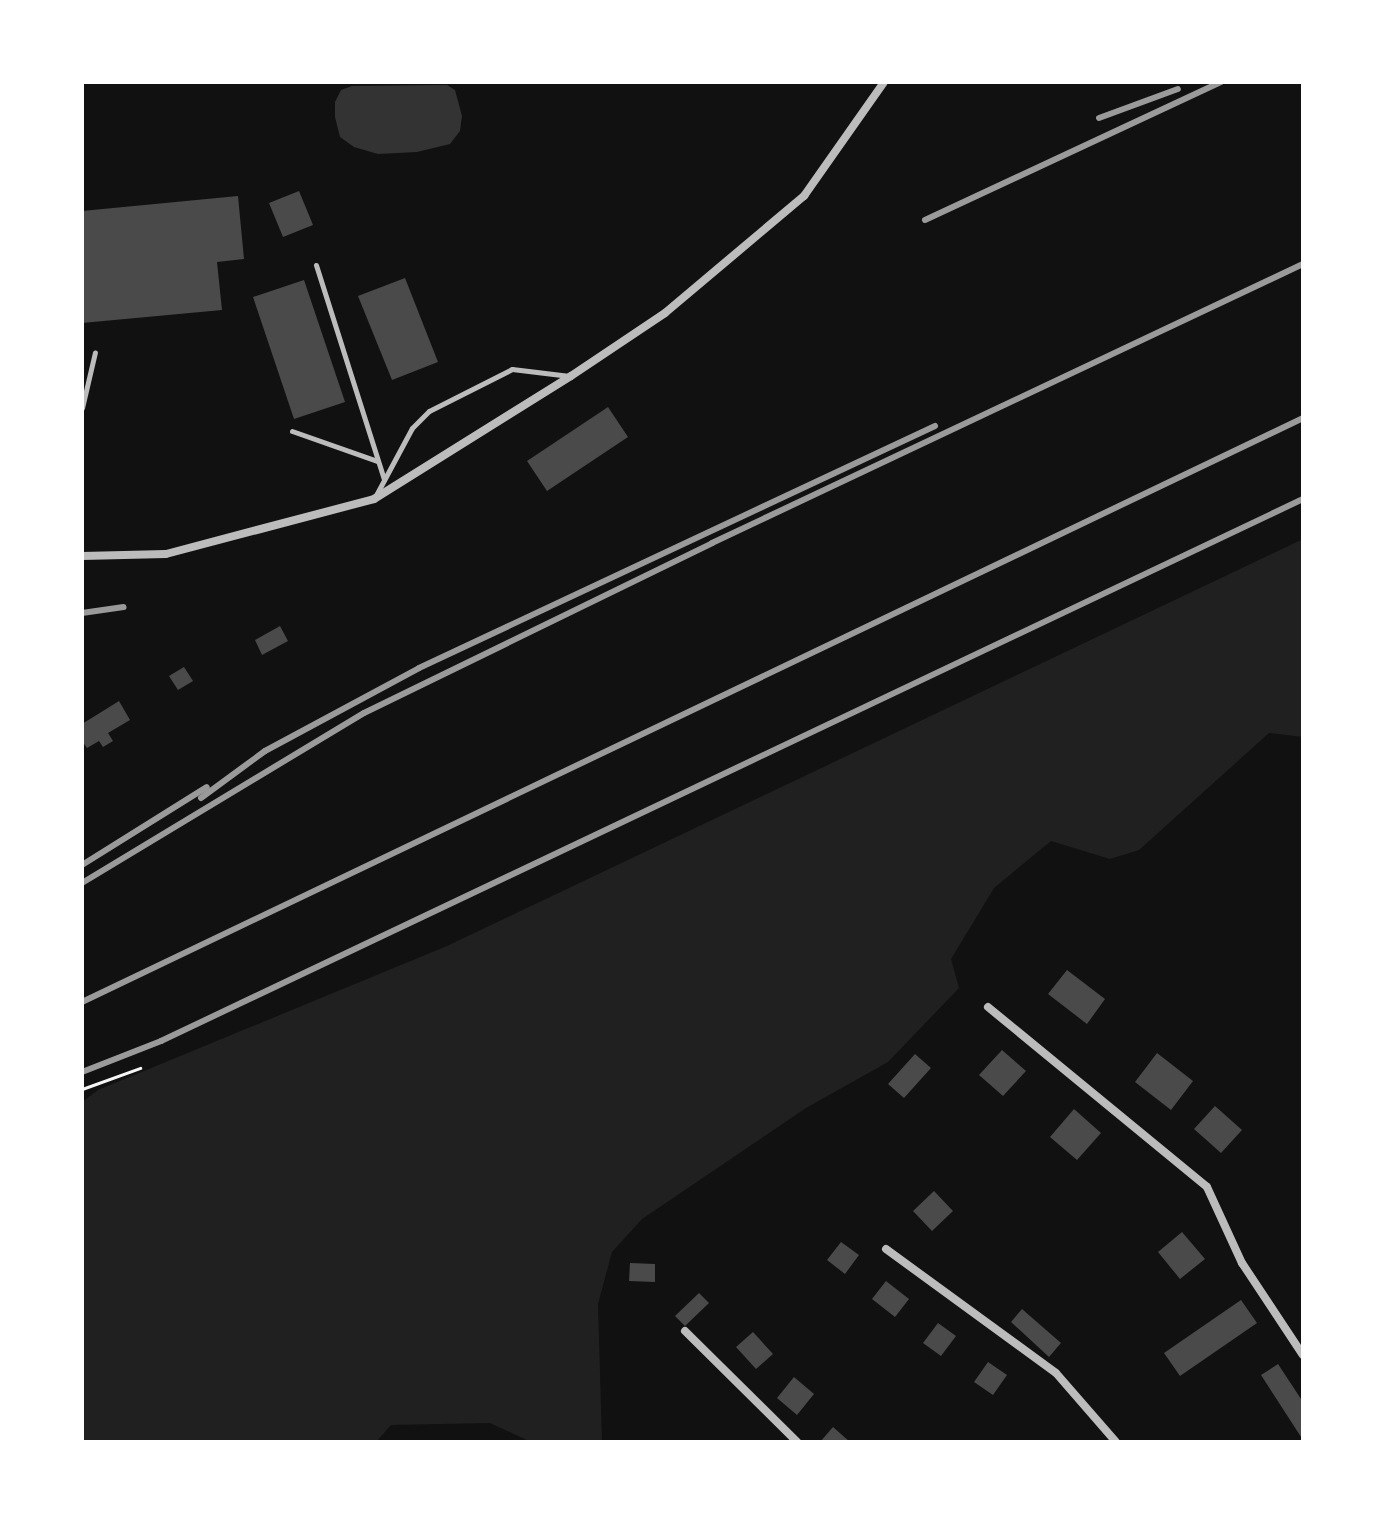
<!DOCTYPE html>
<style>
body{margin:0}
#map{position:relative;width:1385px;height:1524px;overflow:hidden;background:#111;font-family:Rubik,sans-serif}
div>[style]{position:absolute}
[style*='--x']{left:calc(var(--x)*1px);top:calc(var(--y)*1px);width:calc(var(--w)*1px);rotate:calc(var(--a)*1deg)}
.green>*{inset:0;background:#202020}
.water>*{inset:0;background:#333}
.building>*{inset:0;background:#4a4a4a}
.path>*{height:3px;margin:-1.5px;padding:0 1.5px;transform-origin:1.5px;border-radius:1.5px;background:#f5f5f5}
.service>*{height:5px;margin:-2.5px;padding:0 2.5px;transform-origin:2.5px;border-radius:2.5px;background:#bcbcbc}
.minor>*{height:8px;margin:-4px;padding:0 4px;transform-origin:4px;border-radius:4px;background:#bcbcbc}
.rail>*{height:6px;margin:-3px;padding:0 3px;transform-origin:3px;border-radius:3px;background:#9a9a9a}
span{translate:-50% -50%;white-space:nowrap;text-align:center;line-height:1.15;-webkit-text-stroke:8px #fff;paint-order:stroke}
.frame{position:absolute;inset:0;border:84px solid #fff;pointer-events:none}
</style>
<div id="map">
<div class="green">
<div style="clip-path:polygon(1303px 539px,1303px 737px,1269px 733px,1139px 850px,1110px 859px,1051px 841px,994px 888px,951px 959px,959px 988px,888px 1062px,806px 1108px,642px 1219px,612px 1252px,598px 1304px,602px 1442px,531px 1442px,490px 1423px,391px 1425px,376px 1442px,82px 1442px,82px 1102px,98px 1090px,447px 946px)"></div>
</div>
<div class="water">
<div style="clip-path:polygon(447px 85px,455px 90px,462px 116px,460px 131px,450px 144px,417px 152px,378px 154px,354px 147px,340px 137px,335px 117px,335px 102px,341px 90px,352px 86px)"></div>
</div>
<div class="building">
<div style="clip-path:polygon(299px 191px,313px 225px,283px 237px,269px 203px)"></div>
<div style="clip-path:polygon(238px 196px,244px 259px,217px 262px,222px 310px,82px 323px,82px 211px)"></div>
<div style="clip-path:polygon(405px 278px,438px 362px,392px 380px,358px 296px)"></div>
<div style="clip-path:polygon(304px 280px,345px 402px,294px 419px,253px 297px)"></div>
<div style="clip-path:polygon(608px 407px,628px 437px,547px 491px,527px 461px)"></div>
<div style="clip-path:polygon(280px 626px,288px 641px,262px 655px,255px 640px)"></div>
<div style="clip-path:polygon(184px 667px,193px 681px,178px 690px,169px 676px)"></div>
<div style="clip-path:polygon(119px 701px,130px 720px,108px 733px,113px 741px,103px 747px,99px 741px,87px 748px,82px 741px,82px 724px)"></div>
<div style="clip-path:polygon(1067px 970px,1105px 999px,1087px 1024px,1048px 994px)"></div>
<div style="clip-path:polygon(1002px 1050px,1026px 1071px,1003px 1096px,979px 1075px)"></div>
<div style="clip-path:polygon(1157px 1053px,1193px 1081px,1171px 1110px,1135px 1082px)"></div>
<div style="clip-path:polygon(915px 1054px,931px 1068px,904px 1098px,888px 1084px)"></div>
<div style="clip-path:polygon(1215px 1106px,1242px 1130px,1221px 1153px,1194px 1129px)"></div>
<div style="clip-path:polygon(1074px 1109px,1101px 1133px,1077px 1160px,1050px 1137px)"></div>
<div style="clip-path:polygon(934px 1191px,953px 1211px,932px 1231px,913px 1211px)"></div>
<div style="clip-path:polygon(1182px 1232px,1205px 1259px,1180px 1279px,1158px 1252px)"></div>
<div style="clip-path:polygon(841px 1242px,859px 1255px,845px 1274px,827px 1260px)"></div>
<div style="clip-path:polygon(630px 1263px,655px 1264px,655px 1282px,629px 1281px)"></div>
<div style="clip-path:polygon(886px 1281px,909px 1299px,895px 1317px,872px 1299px)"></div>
<div style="clip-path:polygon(699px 1293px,709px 1303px,685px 1326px,675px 1316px)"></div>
<div style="clip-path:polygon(1241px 1300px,1257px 1323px,1180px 1376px,1164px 1353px)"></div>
<div style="clip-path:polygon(1022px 1309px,1061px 1343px,1049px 1357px,1011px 1322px)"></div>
<div style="clip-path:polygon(938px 1323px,956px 1336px,941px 1356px,923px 1343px)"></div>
<div style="clip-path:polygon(753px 1332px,773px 1354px,756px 1369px,736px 1347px)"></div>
<div style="clip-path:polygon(988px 1362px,1007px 1375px,993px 1395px,974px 1382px)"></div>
<div style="clip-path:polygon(1278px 1364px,1303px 1402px,1303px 1440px,1261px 1375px)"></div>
<div style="clip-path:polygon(794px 1377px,814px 1394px,797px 1415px,777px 1398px)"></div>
<div style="clip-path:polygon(833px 1427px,850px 1442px,820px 1442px)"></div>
</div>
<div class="path">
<div style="--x:82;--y:1089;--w:62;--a:-19.9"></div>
</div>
<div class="service">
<div style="--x:316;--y:265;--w:225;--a:72.4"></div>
<div style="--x:82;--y:408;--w:57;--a:-76.9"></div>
<div style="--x:292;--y:431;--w:90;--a:19.4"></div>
<div style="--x:375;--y:497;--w:78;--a:-61.8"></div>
<div style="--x:412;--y:428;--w:24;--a:-45"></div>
<div style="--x:429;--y:411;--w:93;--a:-26.8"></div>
<div style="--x:512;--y:369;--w:58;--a:6.9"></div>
</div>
<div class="minor">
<div style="--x:82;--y:556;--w:84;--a:-1.4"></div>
<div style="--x:166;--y:554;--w:215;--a:-14.8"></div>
<div style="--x:374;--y:499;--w:232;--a:-32"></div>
<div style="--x:571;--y:376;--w:113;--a:-33.8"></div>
<div style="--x:665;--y:313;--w:182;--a:-40.1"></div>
<div style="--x:804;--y:196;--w:139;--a:-54.9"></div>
<div style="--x:988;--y:1007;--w:283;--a:39.4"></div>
<div style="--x:1207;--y:1187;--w:84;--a:65.3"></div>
<div style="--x:1242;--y:1263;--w:110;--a:56.5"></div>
<div style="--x:886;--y:1249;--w:210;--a:36.1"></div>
<div style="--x:1056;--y:1373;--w:91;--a:49"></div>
<div style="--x:685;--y:1331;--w:158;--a:44.7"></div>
</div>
<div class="rail">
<div style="--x:1099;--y:118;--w:84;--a:-20.2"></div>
<div style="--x:925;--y:220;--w:327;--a:-25"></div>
<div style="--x:82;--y:613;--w:42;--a:-8.1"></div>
<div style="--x:201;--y:798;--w:79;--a:-36.3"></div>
<div style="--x:265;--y:751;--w:175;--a:-28.3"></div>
<div style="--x:419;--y:668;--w:570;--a:-25.13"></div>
<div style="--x:82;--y:865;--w:147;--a:-32"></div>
<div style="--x:82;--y:883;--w:329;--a:-31.1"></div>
<div style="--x:364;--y:713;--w:387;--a:-26"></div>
<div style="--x:712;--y:543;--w:654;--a:-25.27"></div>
<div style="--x:82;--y:1002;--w:1353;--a:-25.56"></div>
<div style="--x:82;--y:1072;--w:85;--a:-21.4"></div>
<div style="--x:161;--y:1041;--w:1264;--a:-25.39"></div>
</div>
<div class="frame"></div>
</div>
